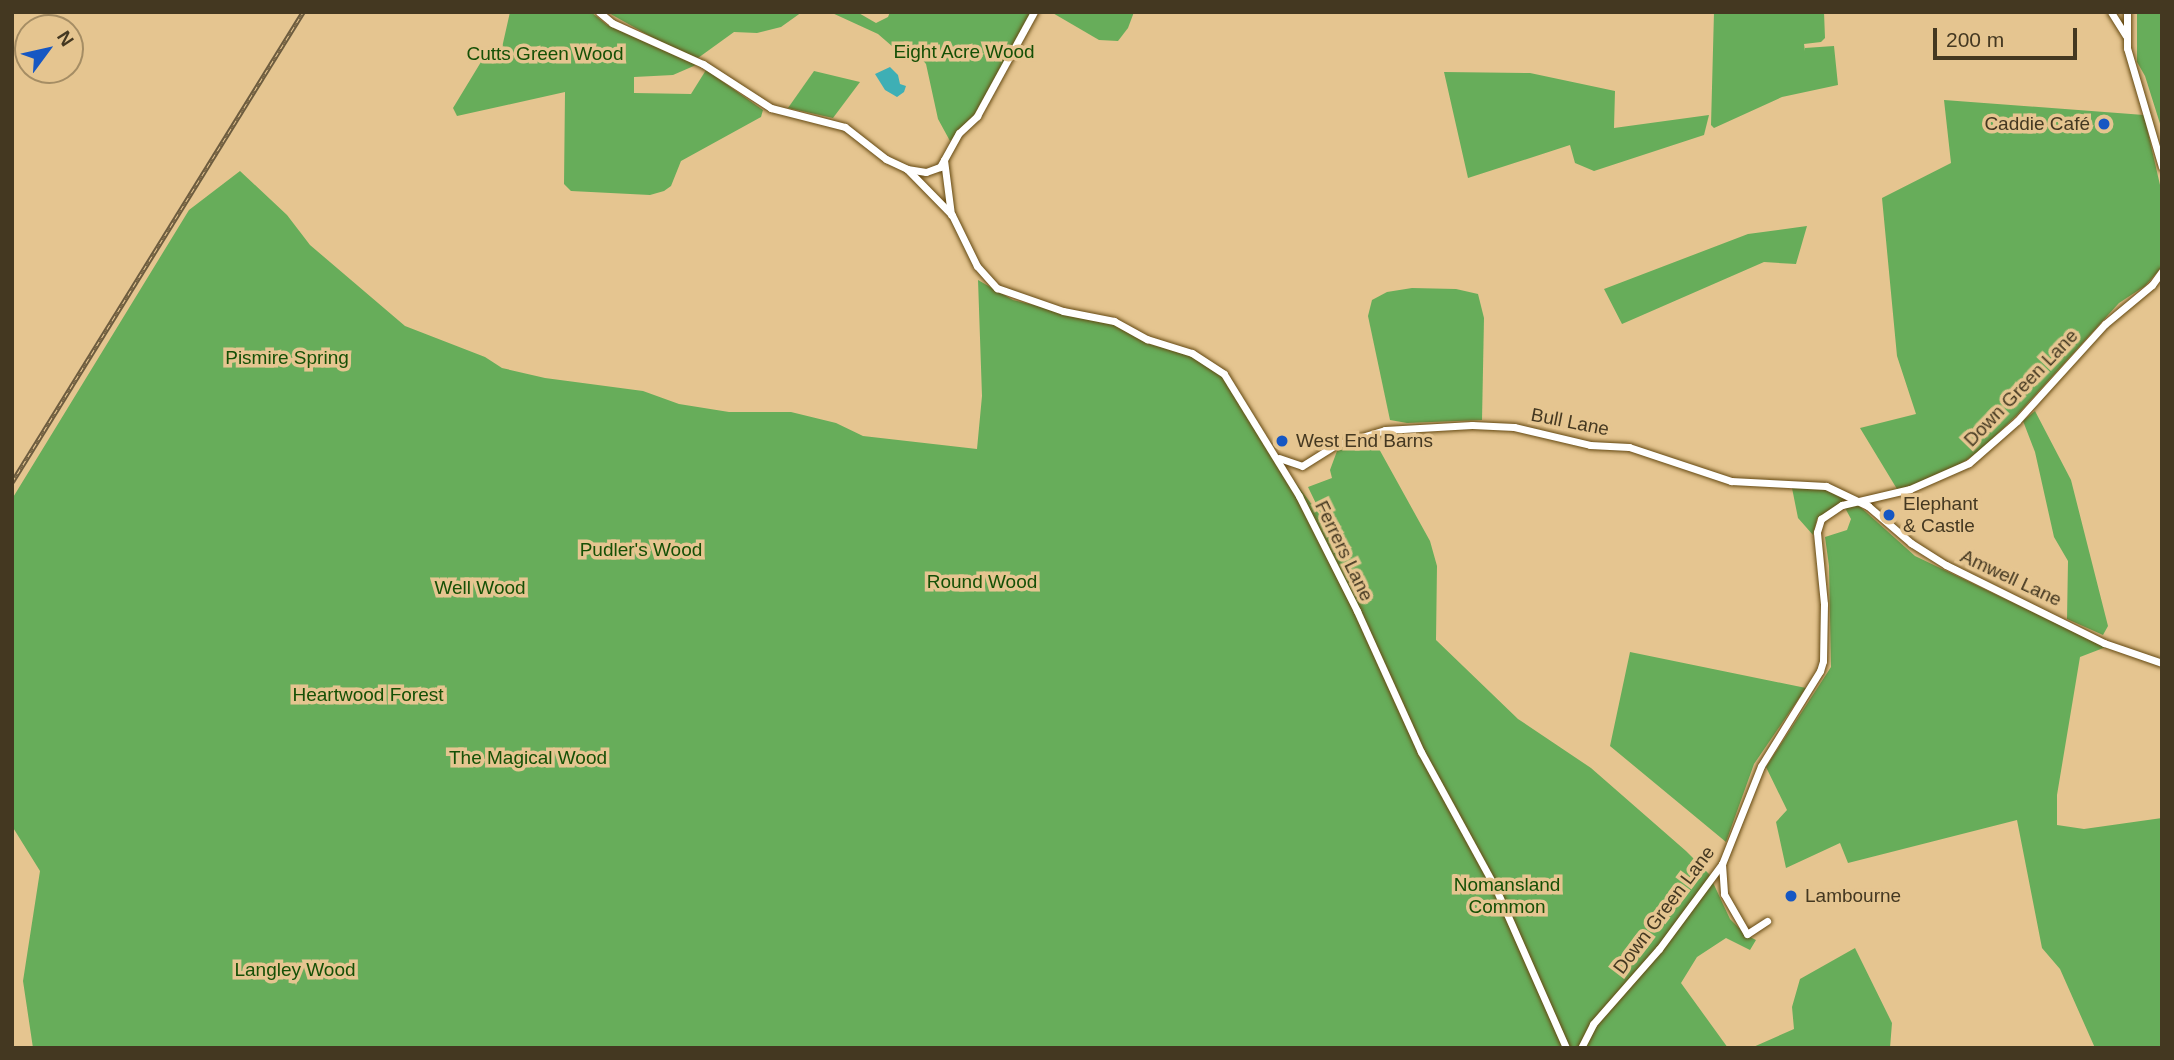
<!DOCTYPE html>
<meta charset="utf-8">
<style>
body{margin:0}
#map{position:relative;width:2174px;height:1060px;overflow:hidden;background:#e5c590;font-family:Arial,sans-serif}
div>[style]{position:absolute}
[style*='--x']{left:calc(var(--x)*1px);top:calc(var(--y)*1px);width:calc(var(--w)*1px);rotate:calc(var(--a)*1deg)}
.green>*{inset:0;background:#67ad5a}
.water>*{inset:0;background:#3eafb5}
.roads{filter:drop-shadow(0 0 2px #644810) drop-shadow(0 0 2px #644810)}
.minor>*{height:7px;margin:-3.5px;padding:0 3.5px;transform-origin:3.5px;border-radius:3.5px;background:#fff}
.rail>*{height:4.5px;margin-top:-2.25px;transform-origin:0;background:repeating-linear-gradient(90deg,#e5c590 0 5px,#6d5c3e 0 10px);box-sizing:border-box;border-block:2px solid #6d5c3e}
.dots>*{width:19px;height:19px;translate:-50% -50%;box-sizing:border-box;border:4px solid #e5c590;border-radius:50%}
span{translate:-50% -50%;white-space:nowrap;text-align:center;line-height:1.15;-webkit-text-stroke:7px #e5c590;paint-order:stroke}
.park-label{font-size:19px;color:#155006}
.poi-label{font-size:19px;color:#443821}
.right{translate:-100% -50%;text-align:right}
.left{translate:0 -50%;text-align:left}
.street-label{font-size:19px;color:#443821}
.frame{position:absolute;inset:0;border:14px solid #443821;pointer-events:none}
.north{position:absolute;left:14px;top:14px;width:70px;height:70px;box-sizing:border-box;background:#e5c590;border:2px solid #a58d64;border-radius:50%;rotate:57deg;font-size:19px;font-weight:700;line-height:28px;text-align:center;color:#443821}
.north::after{content:'';display:block;margin:auto;width:24px;height:32px;background:#1657c3;clip-path:polygon(50% 0,100% 100%,50% 72%,0 100%)}
.scale{position:absolute;left:1933px;top:28px;width:144px;height:32px;box-sizing:border-box;border:4px solid #443821;border-top:0;padding-left:9px;font-size:21px;line-height:24px;white-space:nowrap;color:#443821;-webkit-text-stroke:5px #e5c590;paint-order:stroke}
</style>
<div id="map">
<div class="green">
<div style="clip-path:polygon(510px 12px,591px 12px,607px 25px,696px 65px,673px 75px,634px 77px,634px 93px,691px 94px,706px 70px,763px 110px,761px 117px,681px 161px,671px 186px,664px 191px,650px 195px,571px 191px,564px 184px,565px 92px,457px 116px,453px 108px,484px 57px,501px 52px)"></div>
<div style="clip-path:polygon(607px 12px,802px 12px,781px 27px,757px 33px,734px 32px,698px 58px,671px 48px)"></div>
<div style="clip-path:polygon(830px 12px,857px 12px,876px 23px,888px 17px,890px 12px,1034px 12px,973px 117px,950px 141px,938px 119px,926px 64px,915px 51px,893px 47px,878px 34px)"></div>
<div style="clip-path:polygon(1051px 12px,1134px 12px,1128px 28px,1118px 41px,1099px 40px)"></div>
<div style="clip-path:polygon(1714px 12px,1824px 12px,1825px 38px,1821px 42px,1804px 44px,1805px 51px,1805px 48px,1834px 46px,1838px 85px,1782px 97px,1714px 128px,1711px 125px)"></div>
<div style="clip-path:polygon(2137px 12px,2162px 12px,2162px 130px,2145px 76px,2137px 62px)"></div>
<div style="clip-path:polygon(814px 71px,860px 82px,833px 118px,788px 108px)"></div>
<div style="clip-path:polygon(1444px 72px,1530px 73px,1615px 91px,1614px 128px,1709px 115px,1704px 135px,1594px 171px,1575px 163px,1570px 145px,1468px 178px)"></div>
<div style="clip-path:polygon(1944px 100px,2144px 115px,2160px 185px,2162px 256px,2160px 269px,2145px 286px,2119px 303px,2017px 415px,1977px 453px,1942px 476px,1911px 487px,1897px 489px,1860px 428px,1916px 414px,1897px 356px,1882px 198px,1951px 163px)"></div>
<div style="clip-path:polygon(240px 171px,287px 215px,310px 245px,405px 326px,485px 357px,502px 368px,545px 378px,643px 391px,679px 404px,729px 412px,791px 412px,836px 423px,863px 436px,977px 449px,982px 396px,978px 280px,1013px 300px,1113px 324px,1149px 344px,1185px 353px,1224px 375px,1265px 442px,1325px 522px,1308px 487px,1332px 478px,1330px 470px,1337px 451px,1373px 438px,1430px 541px,1437px 566px,1436px 640px,1518px 719px,1591px 768px,1686px 851px,1709px 874px,1730px 919px,1746px 935px,1756px 940px,1750px 950px,1726px 938px,1697px 957px,1681px 983px,1728px 1048px,33px 1048px,23px 981px,40px 871px,12px 826px,12px 499px,189px 210px)"></div>
<div style="clip-path:polygon(1807px 226px,1796px 264px,1764px 262px,1622px 324px,1604px 289px,1748px 234px)"></div>
<div style="clip-path:polygon(1412px 288px,1456px 289px,1478px 294px,1484px 318px,1482px 420px,1407px 423px,1390px 420px,1368px 316px,1372px 300px,1387px 292px)"></div>
<div style="clip-path:polygon(2035px 411px,2071px 480px,2108px 626px,2103px 635px,2067px 619px,2068px 561px,2054px 537px,2035px 452px,2023px 421px)"></div>
<div style="clip-path:polygon(1792px 488px,1820px 488px,1847px 499px,1817px 519px,1813px 535px,1798px 518px)"></div>
<div style="clip-path:polygon(1856px 503px,1915px 556px,2106px 647px,2080px 657px,2057px 795px,2057px 825px,2084px 829px,2162px 818px,2162px 1048px,2095px 1048px,2060px 969px,2042px 948px,2017px 820px,1848px 863px,1840px 843px,1786px 868px,1776px 822px,1787px 810px,1766px 767px,1831px 667px,1829px 566px,1825px 537px,1847px 530px,1851px 519px,1844px 506px)"></div>
<div style="clip-path:polygon(1630px 652px,1806px 688px,1754px 764px,1726px 842px,1610px 746px)"></div>
<div style="clip-path:polygon(1855px 948px,1892px 1023px,1890px 1048px,1751px 1048px,1794px 1029px,1792px 1007px,1800px 979px)"></div>
</div>
<div class="water">
<div style="clip-path:polygon(890px 67px,898px 75px,900px 84px,906px 86px,904px 92px,897px 97px,885px 90px,875px 74px)"></div>
</div>
<div class="roads">
<div class="minor">
<div style="--x:599;--y:12;--w:17;--a:40"></div>
<div style="--x:612;--y:23;--w:100;--a:24.3"></div>
<div style="--x:703;--y:64;--w:81;--a:32.9"></div>
<div style="--x:771;--y:108;--w:76;--a:14.4"></div>
<div style="--x:845;--y:127;--w:52;--a:38"></div>
<div style="--x:886;--y:159;--w:23;--a:25"></div>
<div style="--x:907;--y:169;--w:19;--a:9"></div>
<div style="--x:926;--y:172;--w:15;--a:-20"></div>
<div style="--x:940;--y:167;--w:39;--a:-61"></div>
<div style="--x:959;--y:133;--w:25;--a:-43"></div>
<div style="--x:977;--y:116;--w:119;--a:-61.3"></div>
<div style="--x:2111;--y:12;--w:28;--a:58"></div>
<div style="--x:2127;--y:12;--w:36;--a:90"></div>
<div style="--x:2127;--y:48;--w:124;--a:73.6"></div>
<div style="--x:944;--y:160;--w:55;--a:82.7"></div>
<div style="--x:907;--y:169;--w:64;--a:45.6"></div>
<div style="--x:952;--y:215;--w:57;--a:63.9"></div>
<div style="--x:977;--y:266;--w:30;--a:48"></div>
<div style="--x:997;--y:288;--w:70;--a:19.2"></div>
<div style="--x:1063;--y:311;--w:52;--a:11.1"></div>
<div style="--x:1114;--y:321;--w:38;--a:29"></div>
<div style="--x:1147;--y:339;--w:47;--a:17.3"></div>
<div style="--x:1192;--y:353;--w:38;--a:33"></div>
<div style="--x:1224;--y:374;--w:143;--a:58.4"></div>
<div style="--x:1299;--y:496;--w:129;--a:63.2"></div>
<div style="--x:1357;--y:611;--w:155;--a:65.6"></div>
<div style="--x:1421;--y:752;--w:156;--a:61.3"></div>
<div style="--x:1496;--y:889;--w:174;--a:66.2"></div>
<div style="--x:1279;--y:458;--w:24;--a:19"></div>
<div style="--x:1302;--y:466;--w:39;--a:-32"></div>
<div style="--x:1335;--y:445;--w:52;--a:-16.7"></div>
<div style="--x:1385;--y:430;--w:87;--a:-3.3"></div>
<div style="--x:1472;--y:425;--w:42;--a:2.7"></div>
<div style="--x:1514;--y:427;--w:78;--a:13.3"></div>
<div style="--x:1590;--y:445;--w:39;--a:3"></div>
<div style="--x:1629;--y:447;--w:108;--a:18.4"></div>
<div style="--x:1731;--y:481;--w:95;--a:3"></div>
<div style="--x:1826;--y:486;--w:47;--a:25.5"></div>
<div style="--x:1868;--y:506;--w:57;--a:40.7"></div>
<div style="--x:1911;--y:543;--w:41;--a:32.2"></div>
<div style="--x:1946;--y:565;--w:176;--a:26.3"></div>
<div style="--x:2104;--y:643;--w:61;--a:19"></div>
<div style="--x:1722;--y:864;--w:30;--a:86"></div>
<div style="--x:1724;--y:894;--w:46;--a:60.1"></div>
<div style="--x:1747;--y:934;--w:24;--a:-33"></div>
<div style="--x:1581;--y:1048;--w:27;--a:-63"></div>
<div style="--x:1593;--y:1024;--w:100;--a:-48.7"></div>
<div style="--x:1659;--y:949;--w:106;--a:-53.5"></div>
<div style="--x:1722;--y:864;--w:105;--a:-68.3"></div>
<div style="--x:1761;--y:766;--w:112;--a:-58.2"></div>
<div style="--x:1820;--y:671;--w:10;--a:-73"></div>
<div style="--x:1823;--y:661;--w:57;--a:-89"></div>
<div style="--x:1824;--y:604;--w:72;--a:-95.6"></div>
<div style="--x:1817;--y:532;--w:14;--a:-73"></div>
<div style="--x:1821;--y:519;--w:25;--a:-34"></div>
<div style="--x:1842;--y:505;--w:70;--a:-13.2"></div>
<div style="--x:1910;--y:489;--w:64;--a:-23.8"></div>
<div style="--x:1969;--y:463;--w:64;--a:-41.2"></div>
<div style="--x:2017;--y:421;--w:131;--a:-47.8"></div>
<div style="--x:2105;--y:324;--w:61;--a:-39.7"></div>
<div style="--x:2152;--y:285;--w:17;--a:-54"></div>
</div>
</div>
<div class="rail">
<div style="--x:12;--y:482;--w:553;--a:-58.24"></div>
</div>
<div class="dots">
<div style="left:2104px;top:124px;background:#1657c3"></div>
<div style="left:1282px;top:441px;background:#1657c3"></div>
<div style="left:1889px;top:515px;background:#1657c3"></div>
<div style="left:1791px;top:896px;background:#1657c3"></div>
</div>
<div class="park-label">
<span style="left:964px;top:52px">Eight Acre Wood</span>
<span style="left:545px;top:54px">Cutts Green Wood</span>
<span style="left:287px;top:358px">Pismire Spring</span>
<span style="left:641px;top:550px">Pudler's Wood</span>
<span style="left:982px;top:582px">Round Wood</span>
<span style="left:480px;top:588px">Well Wood</span>
<span style="left:368px;top:695px">Heartwood Forest</span>
<span style="left:528px;top:758px">The Magical Wood</span>
<span style="left:1507px;top:896px">Nomansland<br>Common</span>
<span style="left:295px;top:970px">Langley Wood</span>
</div>
<div class="poi-label">
<span class="right" style="left:2090px;top:124px">Caddie Café</span>
<span class="left" style="left:1296px;top:441px">West End Barns</span>
<span class="left" style="left:1903px;top:515px">Elephant<br>&amp; Castle</span>
<span class="left" style="left:1805px;top:896px">Lambourne</span>
</div>
<div class="street-label">
<span style="left:2021px;top:388px;rotate:-46deg">Down Green Lane</span>
<span style="left:1570px;top:422px;rotate:11deg">Bull Lane</span>
<span style="left:1344px;top:551px;rotate:64deg">Ferrers Lane</span>
<span style="left:2011px;top:578px;rotate:25deg">Amwell Lane</span>
<span style="left:1664px;top:910px;rotate:-53deg">Down Green Lane</span>
</div>
<div class="frame"></div>
<div class="north">N</div>
<div class="scale">200 m</div>
</div>
